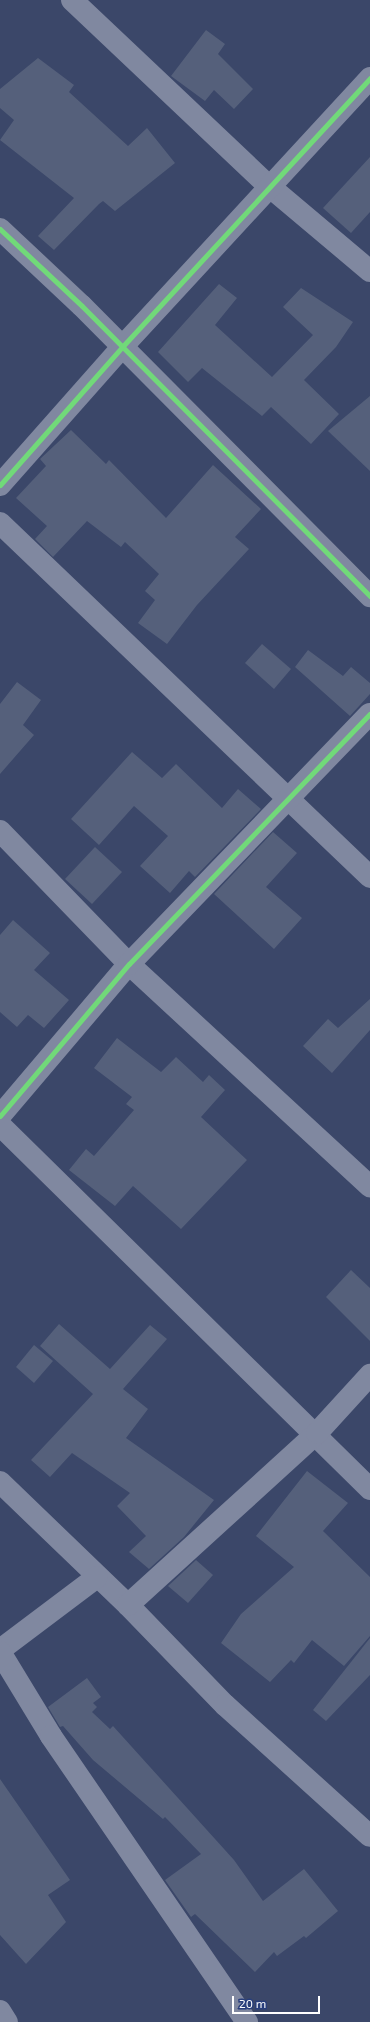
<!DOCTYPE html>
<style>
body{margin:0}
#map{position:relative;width:370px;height:2022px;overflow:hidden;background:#3b4769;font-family:"Exo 2",sans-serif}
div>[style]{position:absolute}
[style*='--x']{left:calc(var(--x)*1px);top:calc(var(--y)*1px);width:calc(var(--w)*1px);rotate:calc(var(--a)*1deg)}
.building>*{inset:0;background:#55607b}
.minor>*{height:22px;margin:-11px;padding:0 11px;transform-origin:11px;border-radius:11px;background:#8088a0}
.cycleway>*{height:5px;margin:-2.5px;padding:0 2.5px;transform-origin:2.5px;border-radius:2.5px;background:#71d979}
span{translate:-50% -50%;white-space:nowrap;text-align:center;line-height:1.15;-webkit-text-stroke:4px #283e7c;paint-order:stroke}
.scale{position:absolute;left:232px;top:1996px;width:88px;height:18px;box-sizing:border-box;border:2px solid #fff;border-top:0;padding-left:5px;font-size:12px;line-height:14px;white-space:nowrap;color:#fff;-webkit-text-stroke:3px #283e7c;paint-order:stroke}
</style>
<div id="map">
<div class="building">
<div style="clip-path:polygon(206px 30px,225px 44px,218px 54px,253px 89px,234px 109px,214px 90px,205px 101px,171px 76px)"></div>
<div style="clip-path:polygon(38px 58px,74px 85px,69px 92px,128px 146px,147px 128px,175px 163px,115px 211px,103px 201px,99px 204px,54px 250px,38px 236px,74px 198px,0 140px,14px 120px,0 108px,0 89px)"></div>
<div style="clip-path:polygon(370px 157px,370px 212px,351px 233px,323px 208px)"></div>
<div style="clip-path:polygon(219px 284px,237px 298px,215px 325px,272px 377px,313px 335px,283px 307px,301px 288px,353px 322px,336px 347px,304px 380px,339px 414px,311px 444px,271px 407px,262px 416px,202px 368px,188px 382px,158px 352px)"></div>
<div style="clip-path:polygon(370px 396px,370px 471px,328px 431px)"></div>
<div style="clip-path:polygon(71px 430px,106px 464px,109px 460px,166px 518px,213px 465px,261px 509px,235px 537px,249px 549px,197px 605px,167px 644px,138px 623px,155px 600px,145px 591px,159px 574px,125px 542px,121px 547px,87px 521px,53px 557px,35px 539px,47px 526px,16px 498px,46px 466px,40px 459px)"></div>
<div style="clip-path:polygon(262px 644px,291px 669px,274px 689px,245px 663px)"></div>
<div style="clip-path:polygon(308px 650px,343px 676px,351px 667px,370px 683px,370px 694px,350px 716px,295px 667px)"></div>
<div style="clip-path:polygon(17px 682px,41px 700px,23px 725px,34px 735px,0 774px,0 704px)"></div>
<div style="clip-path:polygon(132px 752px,162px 778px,176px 764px,222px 808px,238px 789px,261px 809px,195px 877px,189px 871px,170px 893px,140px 866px,168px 836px,134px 806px,99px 845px,71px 819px)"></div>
<div style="clip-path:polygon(273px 832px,297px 853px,266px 887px,302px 918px,274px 949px,214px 894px)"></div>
<div style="clip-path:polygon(95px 847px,122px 872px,92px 904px,65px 879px)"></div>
<div style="clip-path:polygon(13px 920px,50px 953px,34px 970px,69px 1000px,44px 1028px,28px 1015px,17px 1027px,0 1012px,0 935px)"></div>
<div style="clip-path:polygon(370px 999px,370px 1030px,332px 1073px,303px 1046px,328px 1019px,338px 1028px)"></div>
<div style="clip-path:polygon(117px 1038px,161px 1072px,176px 1057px,203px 1082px,209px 1075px,225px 1090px,201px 1117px,247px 1160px,181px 1229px,133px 1186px,115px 1206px,69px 1170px,86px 1149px,94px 1156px,134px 1110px,126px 1104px,132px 1097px,94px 1068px)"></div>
<div style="clip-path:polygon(351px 1270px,370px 1288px,370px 1341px,326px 1297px)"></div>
<div style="clip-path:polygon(59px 1324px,110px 1369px,150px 1325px,167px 1339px,123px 1389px,148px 1409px,126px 1438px,214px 1500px,184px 1537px,149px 1569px,129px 1552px,146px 1536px,117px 1506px,130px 1493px,72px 1453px,50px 1477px,31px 1460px,93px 1394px,40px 1346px)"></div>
<div style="clip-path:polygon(34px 1345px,53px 1361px,34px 1383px,16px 1367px)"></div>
<div style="clip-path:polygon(307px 1471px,348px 1503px,323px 1531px,370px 1577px,370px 1636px,344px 1666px,312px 1640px,294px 1663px,291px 1660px,270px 1682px,221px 1643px,241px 1614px,294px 1567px,256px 1536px)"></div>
<div style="clip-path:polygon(196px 1560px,213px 1575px,188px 1603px,168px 1586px)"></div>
<div style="clip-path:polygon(370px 1638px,370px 1675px,326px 1721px,313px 1710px)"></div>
<div style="clip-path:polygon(87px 1678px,101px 1697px,93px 1703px,97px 1707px,92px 1712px,110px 1729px,113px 1726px,234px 1860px,263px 1901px,304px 1869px,338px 1911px,306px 1938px,304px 1936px,277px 1956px,274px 1952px,255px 1972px,195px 1914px,191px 1917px,165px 1880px,201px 1854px,165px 1817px,163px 1819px,93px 1760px,63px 1726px,60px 1727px,48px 1707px)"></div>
<div style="clip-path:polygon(0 1779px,70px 1880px,48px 1895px,66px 1922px,26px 1964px,0 1935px)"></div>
</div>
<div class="minor">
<div style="--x:72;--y:0;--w:271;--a:43.4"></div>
<div style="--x:269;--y:186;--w:132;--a:40.1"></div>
<div style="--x:0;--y:229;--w:112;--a:43.2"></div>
<div style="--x:82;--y:306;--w:409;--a:45.2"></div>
<div style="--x:0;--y:485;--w:184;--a:-48.5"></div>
<div style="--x:122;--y:347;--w:366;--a:-47.3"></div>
<div style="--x:0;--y:523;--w:512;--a:43.73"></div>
<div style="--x:0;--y:831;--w:185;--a:45.9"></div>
<div style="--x:129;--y:964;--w:328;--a:42.7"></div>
<div style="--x:0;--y:1116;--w:199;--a:-49.7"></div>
<div style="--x:129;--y:964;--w:347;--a:-46.1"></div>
<div style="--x:0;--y:1125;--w:519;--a:44.53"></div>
<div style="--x:0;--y:1482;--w:178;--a:43.9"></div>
<div style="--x:128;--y:1605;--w:139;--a:45.9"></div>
<div style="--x:225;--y:1705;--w:195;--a:42.1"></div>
<div style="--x:128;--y:1605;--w:256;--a:-42.3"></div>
<div style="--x:317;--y:1433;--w:79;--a:-47.6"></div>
<div style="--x:0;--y:1650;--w:121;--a:-37"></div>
<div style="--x:0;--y:1652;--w:98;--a:58.7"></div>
<div style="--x:51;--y:1736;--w:347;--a:55.6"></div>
<div style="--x:0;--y:2011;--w:13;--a:58"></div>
</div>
<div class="cycleway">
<div style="--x:0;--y:229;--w:112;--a:43.2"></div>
<div style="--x:82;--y:306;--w:409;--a:45.2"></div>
<div style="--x:0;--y:485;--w:184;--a:-48.5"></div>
<div style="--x:122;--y:347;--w:366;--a:-47.3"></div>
<div style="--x:0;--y:1116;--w:199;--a:-49.7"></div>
<div style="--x:129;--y:964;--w:347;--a:-46.1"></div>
</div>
<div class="scale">20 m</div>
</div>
